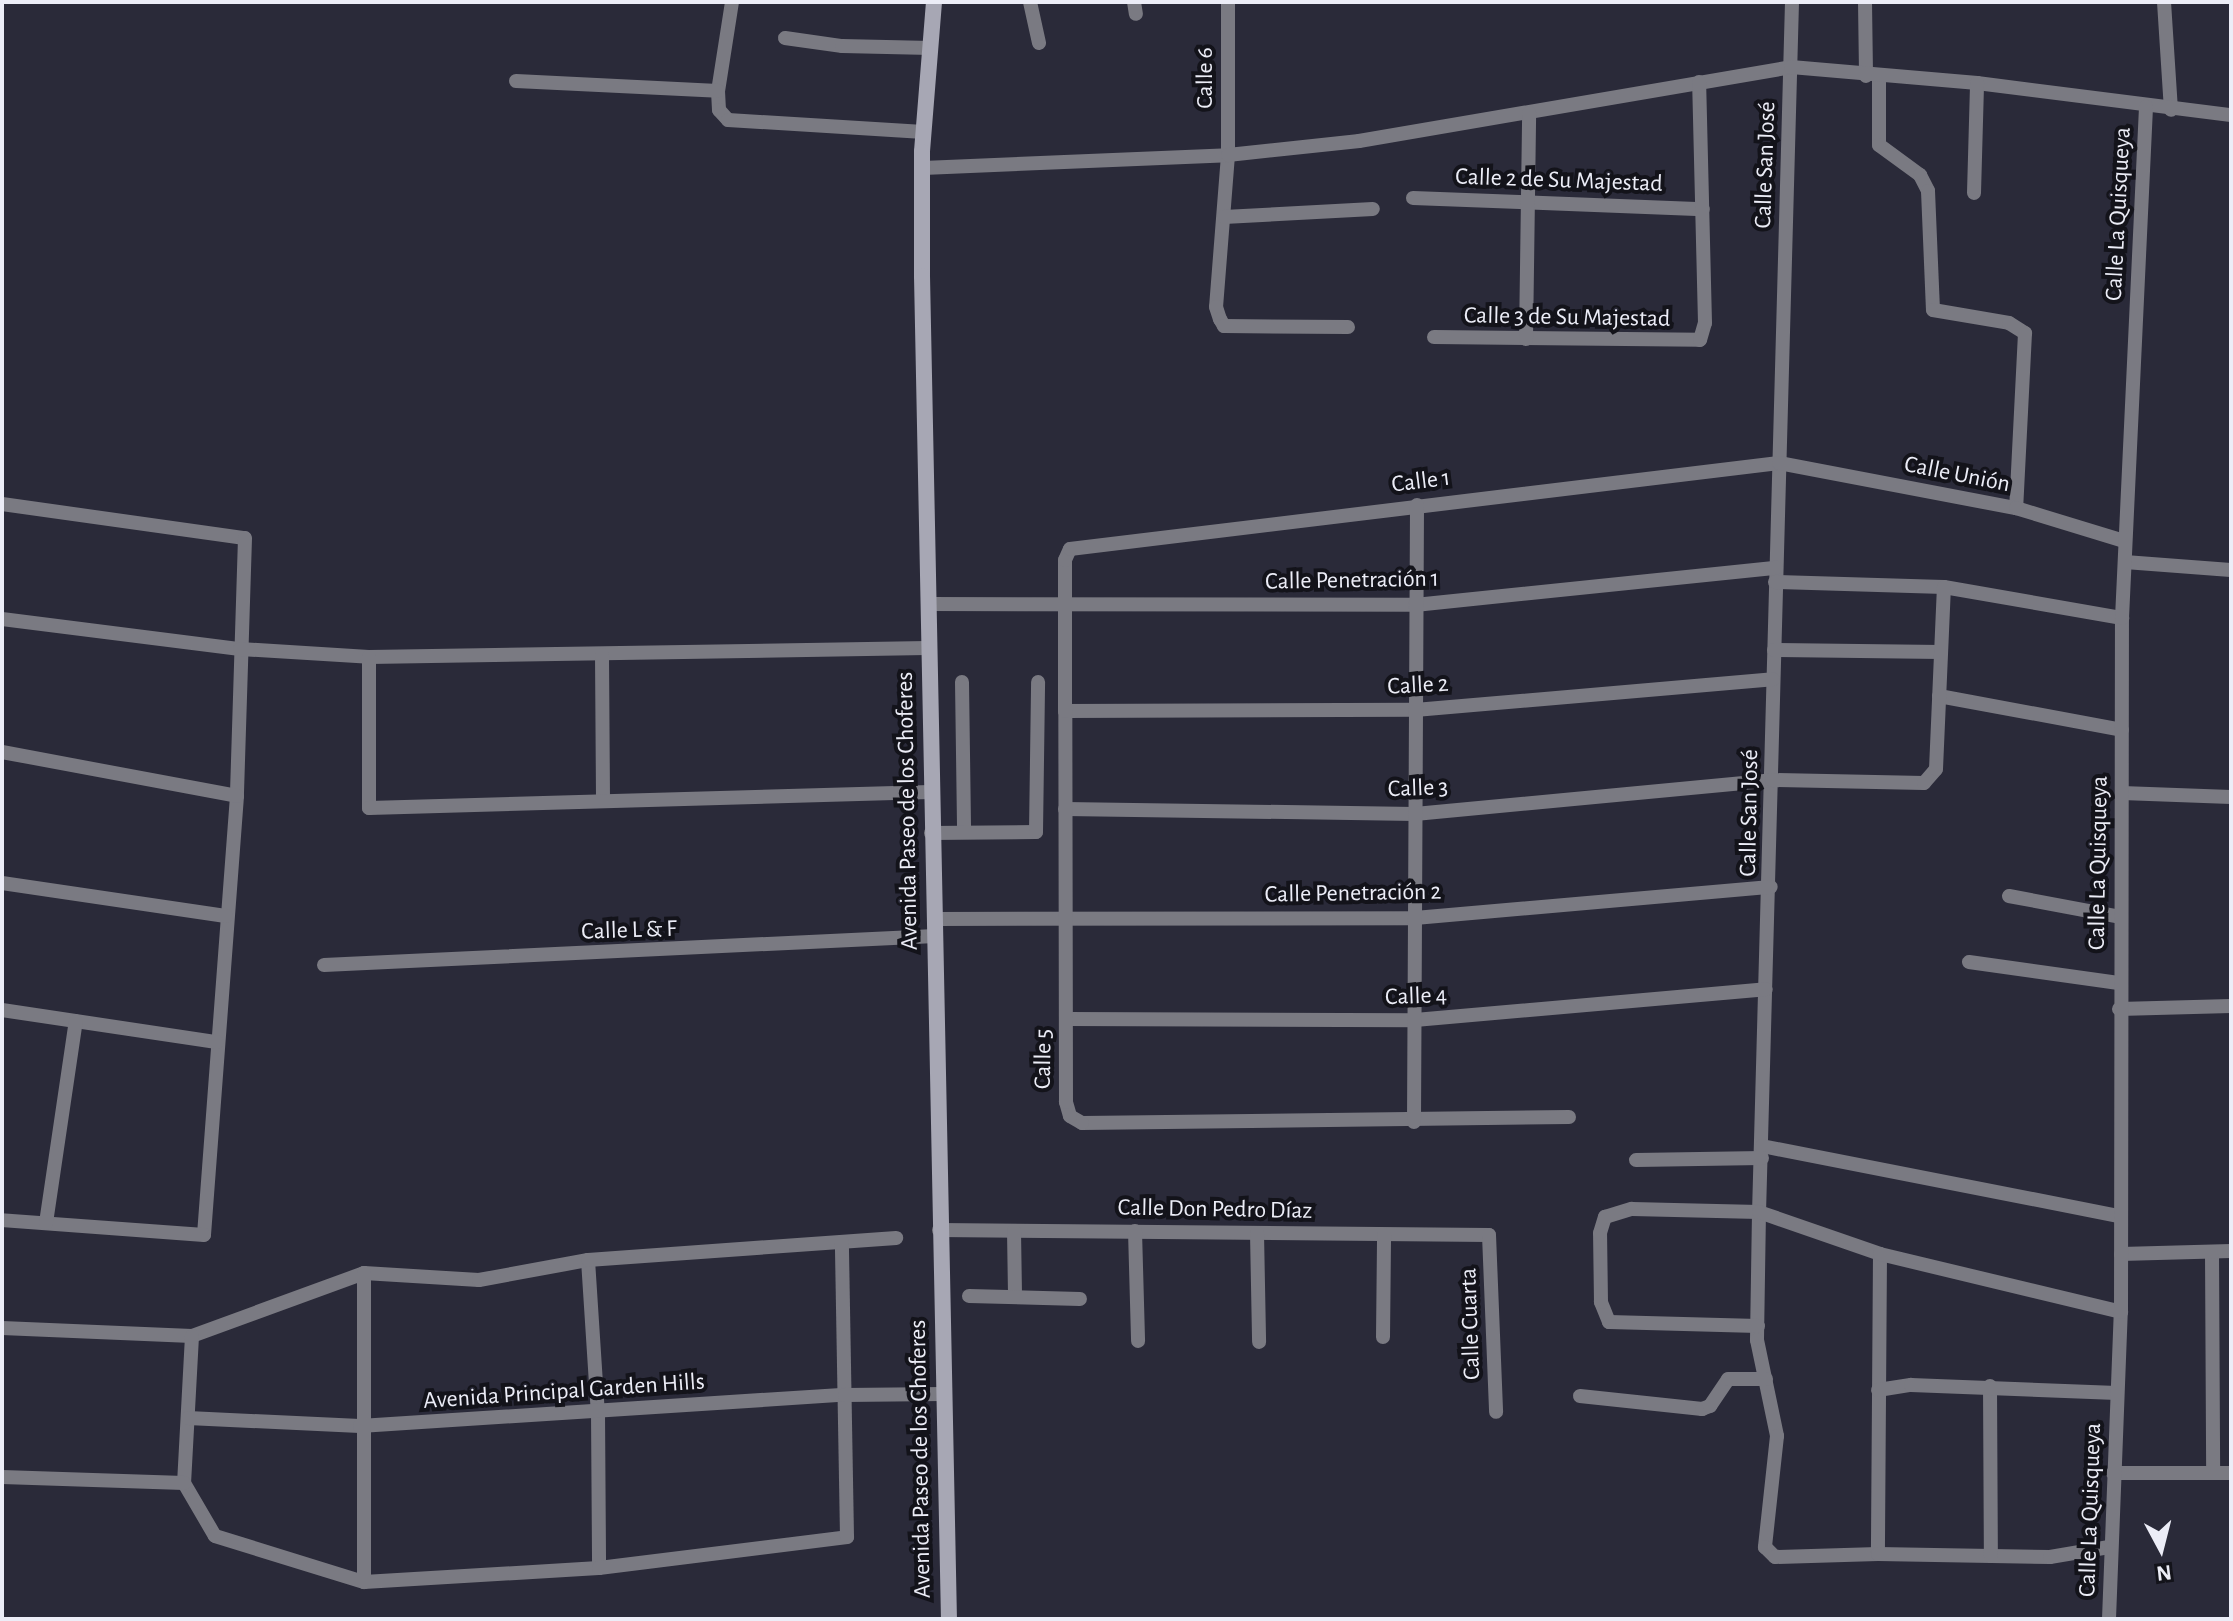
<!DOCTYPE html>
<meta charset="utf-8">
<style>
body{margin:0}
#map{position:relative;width:2233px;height:1621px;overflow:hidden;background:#2a2a39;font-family:"Alegreya Sans",sans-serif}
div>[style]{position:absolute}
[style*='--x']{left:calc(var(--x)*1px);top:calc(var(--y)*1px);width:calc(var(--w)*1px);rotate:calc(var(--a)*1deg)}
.street>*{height:14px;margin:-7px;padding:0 7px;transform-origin:7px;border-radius:7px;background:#7a7a82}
.secondary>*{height:16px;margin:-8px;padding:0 8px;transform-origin:8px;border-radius:8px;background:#a7a7b4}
span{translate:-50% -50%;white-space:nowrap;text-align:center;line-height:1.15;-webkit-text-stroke:8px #13131a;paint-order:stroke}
.street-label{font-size:24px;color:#ecedf7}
.frame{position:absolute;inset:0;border:4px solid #ecedf7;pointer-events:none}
.north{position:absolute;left:2121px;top:1509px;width:80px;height:80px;-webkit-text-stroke:6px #13131a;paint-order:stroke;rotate:173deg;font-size:22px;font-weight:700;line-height:32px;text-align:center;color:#ecedf7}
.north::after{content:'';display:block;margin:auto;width:28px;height:36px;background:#ecedf7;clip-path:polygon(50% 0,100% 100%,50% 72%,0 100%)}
</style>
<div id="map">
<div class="street">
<div style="--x:732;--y:2;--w:90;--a:98.9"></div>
<div style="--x:718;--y:91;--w:19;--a:87"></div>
<div style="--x:719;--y:110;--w:13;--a:48"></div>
<div style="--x:728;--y:120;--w:196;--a:3.5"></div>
<div style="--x:1030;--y:2;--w:42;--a:77.6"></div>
<div style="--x:1134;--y:2;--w:12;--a:81"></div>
<div style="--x:1228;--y:2;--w:153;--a:90"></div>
<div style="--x:1228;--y:155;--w:152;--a:94.5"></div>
<div style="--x:1216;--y:307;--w:13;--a:72"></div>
<div style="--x:1220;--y:319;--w:8;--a:60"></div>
<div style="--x:1224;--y:326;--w:124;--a:0.5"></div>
<div style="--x:1792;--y:2;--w:1210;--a:91.56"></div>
<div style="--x:1759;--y:1212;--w:128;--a:90.9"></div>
<div style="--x:1757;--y:1340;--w:98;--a:78.2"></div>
<div style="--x:1777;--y:1436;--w:112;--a:96.2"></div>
<div style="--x:1765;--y:1547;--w:14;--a:45"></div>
<div style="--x:1775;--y:1557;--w:103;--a:-1.7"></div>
<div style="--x:1865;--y:2;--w:74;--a:89.2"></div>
<div style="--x:2164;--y:2;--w:108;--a:86.3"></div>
<div style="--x:785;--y:38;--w:58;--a:8"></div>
<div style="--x:842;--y:46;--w:89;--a:1.3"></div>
<div style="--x:1879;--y:76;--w:69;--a:90"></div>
<div style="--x:1879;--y:145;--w:51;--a:36.2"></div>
<div style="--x:1920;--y:175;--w:18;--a:63"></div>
<div style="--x:1928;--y:191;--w:119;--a:87.6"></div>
<div style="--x:1933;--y:310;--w:77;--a:9.7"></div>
<div style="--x:2009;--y:323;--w:19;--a:32"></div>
<div style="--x:2025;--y:333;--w:175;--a:92.9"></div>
<div style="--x:516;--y:81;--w:202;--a:2.8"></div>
<div style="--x:923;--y:168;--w:305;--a:-2.4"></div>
<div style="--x:1228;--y:155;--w:132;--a:-6.1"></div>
<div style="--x:1359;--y:141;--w:438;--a:-9.7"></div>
<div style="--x:1791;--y:67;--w:187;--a:4.9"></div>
<div style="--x:1977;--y:83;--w:256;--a:7.2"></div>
<div style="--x:1974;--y:193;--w:110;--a:-88.4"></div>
<div style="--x:1413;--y:198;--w:290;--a:2.2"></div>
<div style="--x:1224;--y:217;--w:149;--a:-3.1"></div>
<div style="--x:1434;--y:337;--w:266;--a:0.6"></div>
<div style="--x:1700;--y:340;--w:18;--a:-74"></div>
<div style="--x:1705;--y:323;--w:241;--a:-91.4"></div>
<div style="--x:1526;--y:339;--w:226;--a:-89.2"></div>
<div style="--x:2;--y:504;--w:245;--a:8"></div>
<div style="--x:245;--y:538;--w:258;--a:91.8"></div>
<div style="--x:237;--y:796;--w:440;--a:94.3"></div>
<div style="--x:204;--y:1235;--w:203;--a:-175.8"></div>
<div style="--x:2125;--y:562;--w:106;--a:4.3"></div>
<div style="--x:1775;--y:582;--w:169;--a:1.7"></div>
<div style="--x:1944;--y:587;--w:181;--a:9.9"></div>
<div style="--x:928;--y:604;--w:487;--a:0.1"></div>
<div style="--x:1415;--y:605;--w:363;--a:-5.9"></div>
<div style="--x:2;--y:619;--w:240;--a:7.2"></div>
<div style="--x:240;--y:649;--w:129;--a:3.5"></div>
<div style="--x:369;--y:657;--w:558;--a:-0.92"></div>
<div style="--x:1774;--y:650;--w:167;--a:0.7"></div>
<div style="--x:602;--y:655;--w:146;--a:89.6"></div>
<div style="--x:369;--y:657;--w:151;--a:90"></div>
<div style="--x:369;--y:808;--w:561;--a:-1.63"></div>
<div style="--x:962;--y:682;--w:150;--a:89.2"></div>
<div style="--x:1939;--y:696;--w:186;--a:10.5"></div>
<div style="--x:1065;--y:711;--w:350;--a:-0.2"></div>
<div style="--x:1415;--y:710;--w:359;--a:-4.9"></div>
<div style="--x:2;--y:752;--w:239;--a:10.6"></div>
<div style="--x:2122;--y:793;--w:109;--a:2.1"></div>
<div style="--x:1065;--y:809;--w:350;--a:0.8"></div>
<div style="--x:1415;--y:814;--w:359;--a:-5.4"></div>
<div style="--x:1772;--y:780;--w:152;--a:1.1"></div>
<div style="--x:1924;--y:783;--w:18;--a:-49"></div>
<div style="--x:1936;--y:769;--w:182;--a:-87.5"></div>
<div style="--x:931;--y:833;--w:105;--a:-0.5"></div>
<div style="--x:1036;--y:832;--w:150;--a:-89.2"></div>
<div style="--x:2;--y:883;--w:226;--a:8.4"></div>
<div style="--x:2009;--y:896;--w:113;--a:10.7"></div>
<div style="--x:935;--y:919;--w:480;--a:-0.1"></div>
<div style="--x:1415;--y:918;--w:357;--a:-5"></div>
<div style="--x:1969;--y:962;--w:151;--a:8"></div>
<div style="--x:324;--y:965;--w:612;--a:-2.72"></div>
<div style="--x:2119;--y:1009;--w:112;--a:-1.5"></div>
<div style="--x:2;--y:1010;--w:217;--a:8.5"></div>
<div style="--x:1067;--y:1019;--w:348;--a:0.2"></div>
<div style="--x:1415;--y:1020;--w:352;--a:-5"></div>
<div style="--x:1569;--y:1117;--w:487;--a:179.3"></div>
<div style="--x:1082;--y:1123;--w:14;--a:-150"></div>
<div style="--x:1070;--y:1116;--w:15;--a:-106"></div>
<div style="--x:1066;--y:1102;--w:391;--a:-90.1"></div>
<div style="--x:1065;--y:711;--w:151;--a:-90"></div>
<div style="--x:1065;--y:560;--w:12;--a:-66"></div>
<div style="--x:1070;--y:549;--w:714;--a:-6.92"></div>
<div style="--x:1779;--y:463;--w:241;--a:10.8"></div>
<div style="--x:2016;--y:508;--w:113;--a:17"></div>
<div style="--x:1414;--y:1122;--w:617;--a:-89.72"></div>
<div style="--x:1762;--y:1146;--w:365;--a:11.1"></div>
<div style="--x:1636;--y:1160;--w:126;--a:-0.9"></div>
<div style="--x:46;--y:1223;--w:204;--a:-81.6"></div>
<div style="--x:939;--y:1230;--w:550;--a:0.52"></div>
<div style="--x:1489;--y:1235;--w:177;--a:87.7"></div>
<div style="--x:1014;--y:1231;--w:66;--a:89.1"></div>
<div style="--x:1135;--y:1231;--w:110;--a:88.4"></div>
<div style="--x:1257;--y:1233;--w:109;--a:88.9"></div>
<div style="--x:2212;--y:1252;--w:221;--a:89.7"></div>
<div style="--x:1880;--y:1254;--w:300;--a:90.4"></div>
<div style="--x:1878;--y:1554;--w:172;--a:1"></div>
<div style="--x:2050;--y:1557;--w:60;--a:-9.6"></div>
<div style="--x:2121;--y:1254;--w:110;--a:-1.6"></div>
<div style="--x:588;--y:1260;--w:153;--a:86.3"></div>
<div style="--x:598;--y:1413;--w:155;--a:89.6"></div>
<div style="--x:969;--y:1296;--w:111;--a:1.5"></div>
<div style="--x:1758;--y:1326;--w:149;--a:-178.5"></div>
<div style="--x:1609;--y:1322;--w:22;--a:-112"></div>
<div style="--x:1601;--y:1302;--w:69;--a:-90.8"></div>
<div style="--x:1600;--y:1233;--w:17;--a:-73"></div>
<div style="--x:1605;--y:1217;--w:28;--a:-17"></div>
<div style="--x:1632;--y:1209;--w:127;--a:1.4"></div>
<div style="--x:1759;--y:1212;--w:128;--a:19.1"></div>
<div style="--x:1880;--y:1254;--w:248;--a:13.5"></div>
<div style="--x:2;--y:1328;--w:190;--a:2.4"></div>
<div style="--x:192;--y:1336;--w:183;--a:-20.1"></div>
<div style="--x:364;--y:1273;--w:115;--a:3.5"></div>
<div style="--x:479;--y:1280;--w:111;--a:-10.4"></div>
<div style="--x:588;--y:1260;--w:309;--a:-4.1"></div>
<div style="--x:192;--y:1336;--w:147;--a:93.1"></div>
<div style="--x:184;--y:1483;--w:61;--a:59.7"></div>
<div style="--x:215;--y:1536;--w:156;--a:17.2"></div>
<div style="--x:364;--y:1582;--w:235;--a:-3.4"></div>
<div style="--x:599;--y:1568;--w:250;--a:-7.1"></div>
<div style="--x:847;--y:1537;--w:295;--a:-91"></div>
<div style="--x:1383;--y:1337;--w:102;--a:-89.4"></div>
<div style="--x:1990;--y:1386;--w:170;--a:89.7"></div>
<div style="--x:1878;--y:1390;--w:33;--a:-9"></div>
<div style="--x:1911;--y:1385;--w:206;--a:2.2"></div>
<div style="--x:1580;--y:1396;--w:123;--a:6.1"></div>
<div style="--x:1702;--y:1409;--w:9;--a:-21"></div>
<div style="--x:1710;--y:1406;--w:32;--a:-56"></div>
<div style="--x:1728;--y:1379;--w:38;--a:0"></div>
<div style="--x:188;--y:1418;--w:172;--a:2.7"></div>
<div style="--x:360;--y:1426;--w:486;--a:-3.7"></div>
<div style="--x:845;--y:1395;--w:98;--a:-0.6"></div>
<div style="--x:2113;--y:1473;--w:118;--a:0"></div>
<div style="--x:2;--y:1477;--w:182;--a:1.9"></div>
<div style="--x:364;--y:1582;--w:309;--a:-90"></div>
<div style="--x:2109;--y:1619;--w:307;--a:-87.8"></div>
<div style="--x:2121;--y:1312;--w:694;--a:-89.92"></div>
<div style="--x:2122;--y:618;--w:512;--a:-87.31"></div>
</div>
<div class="secondary">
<div style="--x:934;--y:2;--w:150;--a:94.6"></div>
<div style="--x:922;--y:152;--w:124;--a:90"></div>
<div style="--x:922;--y:276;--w:1343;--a:88.85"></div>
</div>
<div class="street-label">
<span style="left:1206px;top:78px;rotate:-90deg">Calle 6</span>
<span style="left:1766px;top:165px;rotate:-88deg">Calle San José</span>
<span style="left:1559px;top:181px;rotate:2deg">Calle 2 de Su Majestad</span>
<span style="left:2119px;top:214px;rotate:-87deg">Calle La Quisqueya</span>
<span style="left:1567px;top:318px;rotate:1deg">Calle 3 de Su Majestad</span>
<span style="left:1957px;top:475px;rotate:11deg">Calle Unión</span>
<span style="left:1421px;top:482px;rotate:-7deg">Calle 1</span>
<span style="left:1352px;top:581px;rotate:-1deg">Calle Penetración 1</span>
<span style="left:1418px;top:686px;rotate:-3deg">Calle 2</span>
<span style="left:1418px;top:789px;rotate:-2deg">Calle 3</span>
<span style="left:908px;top:811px;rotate:-91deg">Avenida Paseo de los Choferes</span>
<span style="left:1750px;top:813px;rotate:-89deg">Calle San José</span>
<span style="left:2099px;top:863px;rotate:-89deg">Calle La Quisqueya</span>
<span style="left:1353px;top:894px;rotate:-1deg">Calle Penetración 2</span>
<span style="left:629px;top:931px;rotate:-2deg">Calle L &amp; F</span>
<span style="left:1416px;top:997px;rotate:-2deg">Calle 4</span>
<span style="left:1044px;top:1059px;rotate:-89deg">Calle 5</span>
<span style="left:1215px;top:1210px;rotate:1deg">Calle Don Pedro Díaz</span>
<span style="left:1471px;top:1324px;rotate:-92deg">Calle Cuarta</span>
<span style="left:564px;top:1392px;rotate:-4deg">Avenida Principal Garden Hills</span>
<span style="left:921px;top:1459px;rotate:-91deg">Avenida Paseo de los Choferes</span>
<span style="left:2091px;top:1510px;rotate:-88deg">Calle La Quisqueya</span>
</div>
<div class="frame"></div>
<div class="north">N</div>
</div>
